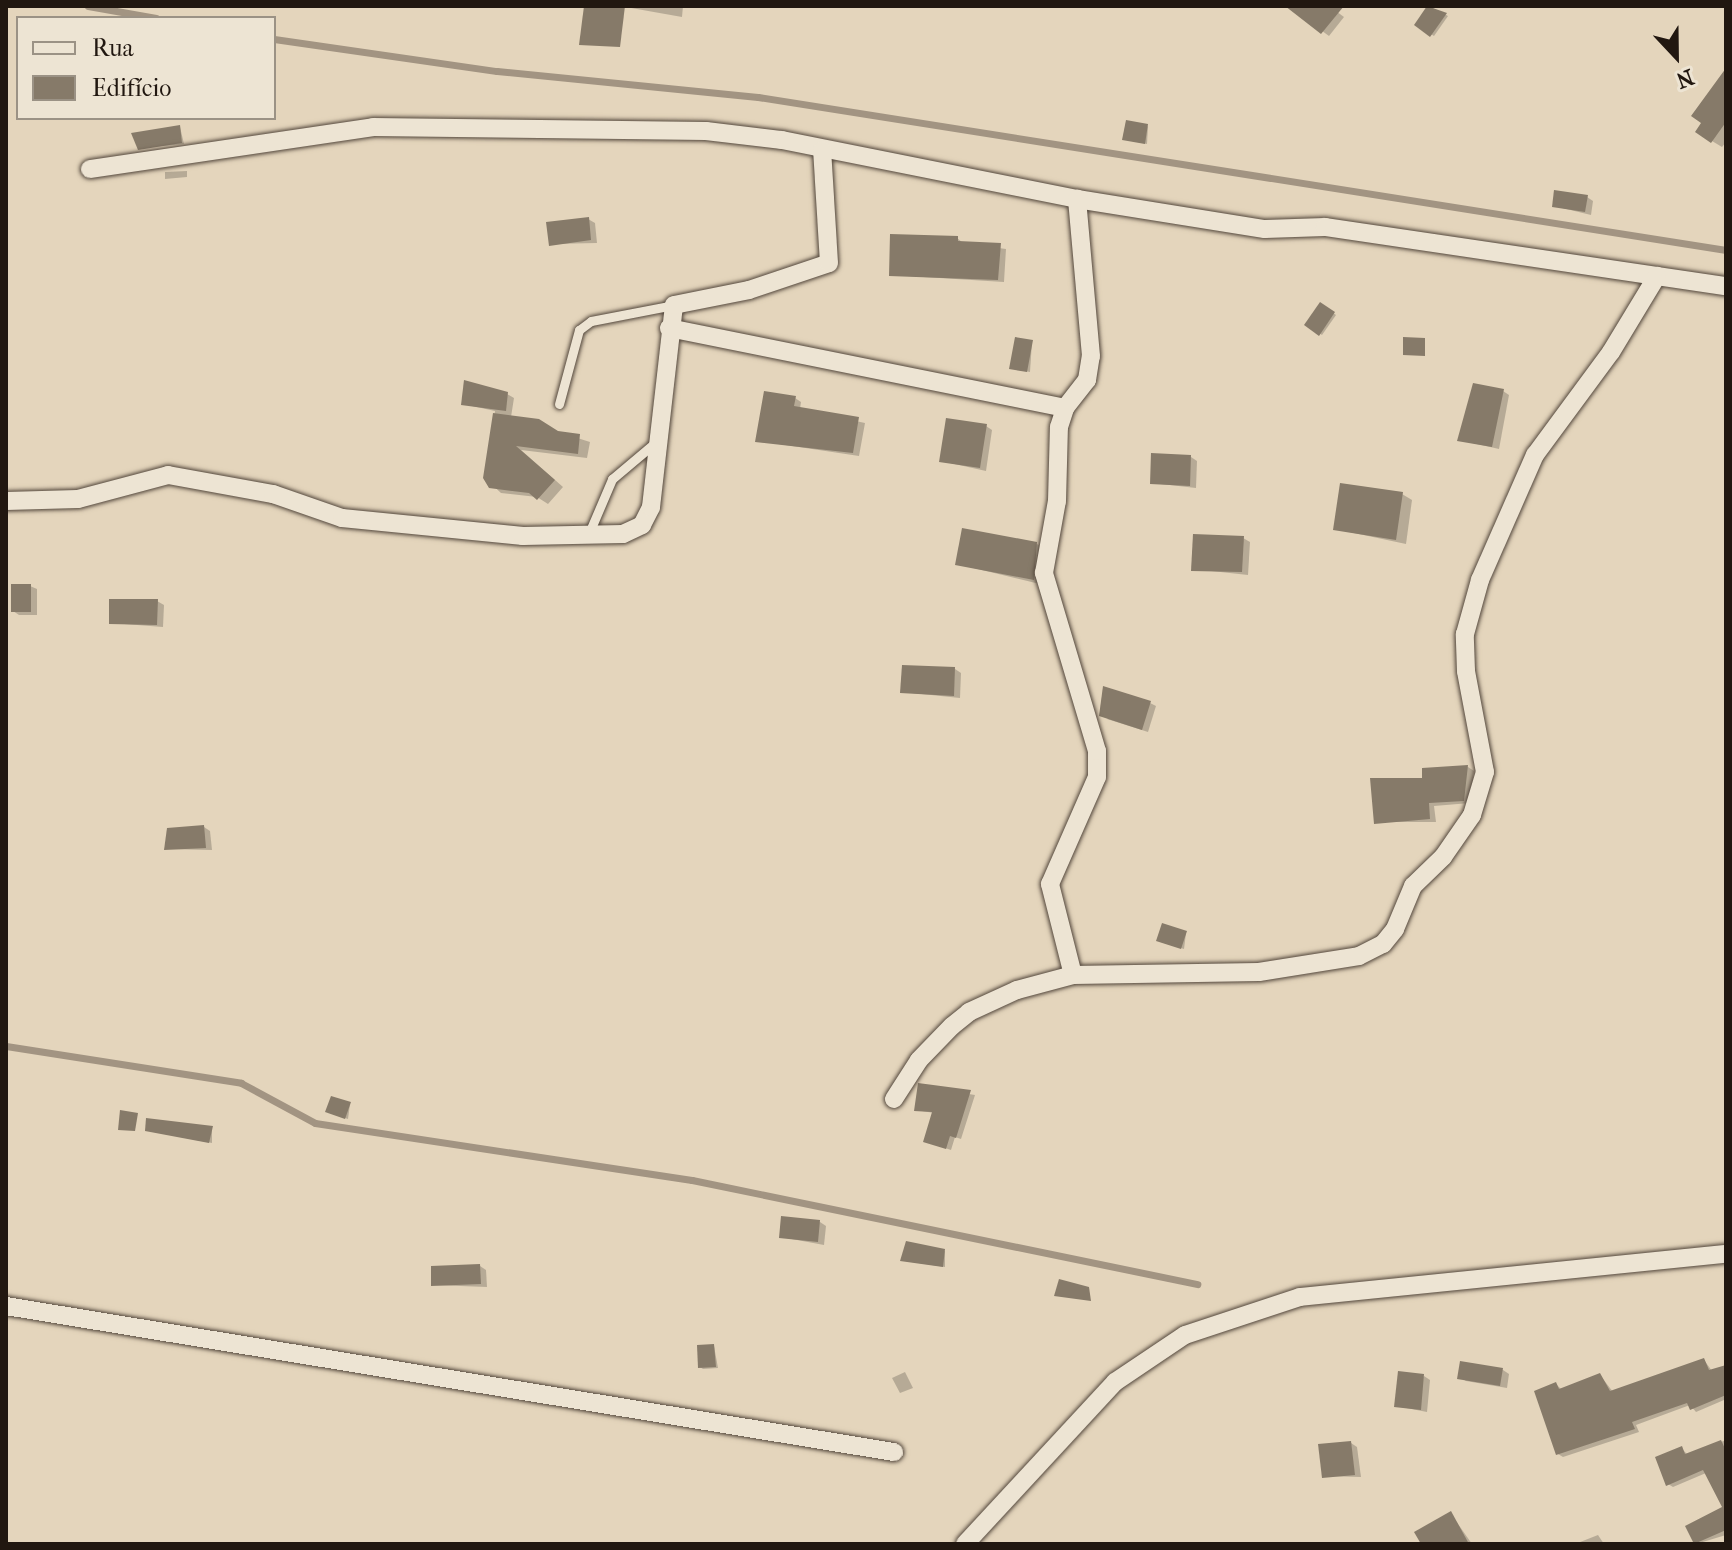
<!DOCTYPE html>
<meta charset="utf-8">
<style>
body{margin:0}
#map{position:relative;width:1732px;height:1550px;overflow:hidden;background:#e4d5bc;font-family:"IM FELL French Canon",serif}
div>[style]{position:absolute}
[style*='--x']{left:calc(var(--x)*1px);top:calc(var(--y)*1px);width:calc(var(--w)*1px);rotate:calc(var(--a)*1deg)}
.shadow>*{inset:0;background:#0003}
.stream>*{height:7px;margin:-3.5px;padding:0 3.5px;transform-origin:3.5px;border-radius:3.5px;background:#a29482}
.building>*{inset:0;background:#867a69}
.roads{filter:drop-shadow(0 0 2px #52463b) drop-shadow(0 0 2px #52463b)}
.lane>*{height:9px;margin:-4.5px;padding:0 4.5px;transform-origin:4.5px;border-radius:4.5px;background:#ede4d3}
.street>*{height:18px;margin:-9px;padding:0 9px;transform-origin:9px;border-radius:9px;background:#ede4d3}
span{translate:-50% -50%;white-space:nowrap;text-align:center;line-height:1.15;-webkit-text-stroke:8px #ede4d3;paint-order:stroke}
.frame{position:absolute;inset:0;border:8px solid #211710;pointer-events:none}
.legend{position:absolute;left:16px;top:16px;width:260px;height:104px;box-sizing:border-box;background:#ede4d3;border:2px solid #9b9285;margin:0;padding:10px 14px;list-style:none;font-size:24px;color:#211710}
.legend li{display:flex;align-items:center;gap:16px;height:40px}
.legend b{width:40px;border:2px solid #9b9285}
.north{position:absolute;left:1636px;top:16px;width:80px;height:80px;-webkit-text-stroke:6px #ede4d3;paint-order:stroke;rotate:158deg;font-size:22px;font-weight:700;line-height:32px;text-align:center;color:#211710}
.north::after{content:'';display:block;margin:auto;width:28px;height:36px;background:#211710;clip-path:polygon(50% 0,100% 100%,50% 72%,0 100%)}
</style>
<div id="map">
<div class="shadow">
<div style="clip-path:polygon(683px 6px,682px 17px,620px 6px)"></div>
<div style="clip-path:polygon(1288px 6px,1329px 6px,1344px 17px,1329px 36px)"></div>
<div style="clip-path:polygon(1429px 6px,1448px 16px,1434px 36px,1417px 25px)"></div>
<div style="clip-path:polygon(1726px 71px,1726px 142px,1722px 147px,1712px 141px)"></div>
<div style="clip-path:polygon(1148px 126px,1147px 144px,1127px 140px)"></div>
<div style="clip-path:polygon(180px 127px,184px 144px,139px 148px)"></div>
<div style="clip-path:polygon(187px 171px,187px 177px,165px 179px,165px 172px)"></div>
<div style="clip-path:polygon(1587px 197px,1593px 201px,1591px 215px,1554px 206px)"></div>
<div style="clip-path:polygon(588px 219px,595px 223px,597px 243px,551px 244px)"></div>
<div style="clip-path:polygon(957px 238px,963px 243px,1006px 249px,1004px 282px,891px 275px)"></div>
<div style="clip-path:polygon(1321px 304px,1336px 315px,1322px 335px,1307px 325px)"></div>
<div style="clip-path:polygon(1032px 342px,1030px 372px,1014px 369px)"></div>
<div style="clip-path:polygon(1503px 391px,1509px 395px,1499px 449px,1459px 440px)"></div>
<div style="clip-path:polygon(507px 394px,514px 398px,511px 417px,590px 442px,587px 458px,521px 450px,563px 487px,548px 504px,537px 497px,501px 493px,485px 478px,495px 411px,463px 404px)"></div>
<div style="clip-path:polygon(795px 398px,801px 402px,800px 409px,865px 423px,859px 456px,758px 441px)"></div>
<div style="clip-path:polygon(986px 426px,992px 430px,986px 471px,941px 461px)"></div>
<div style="clip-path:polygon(1191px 457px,1197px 461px,1196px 488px,1152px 483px)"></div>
<div style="clip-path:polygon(1402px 494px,1412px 500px,1406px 544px,1335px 529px)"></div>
<div style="clip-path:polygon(1243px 538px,1250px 542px,1248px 575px,1193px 569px)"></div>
<div style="clip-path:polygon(1037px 544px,1047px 550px,1044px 585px,957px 564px)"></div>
<div style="clip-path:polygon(30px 586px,37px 589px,37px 615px,19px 615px,13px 611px)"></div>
<div style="clip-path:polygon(157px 601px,164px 605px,163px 627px,111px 623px)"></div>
<div style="clip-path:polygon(955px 669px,961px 673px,960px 698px,902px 692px)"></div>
<div style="clip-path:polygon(1150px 703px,1156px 706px,1148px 732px,1107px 719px)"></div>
<div style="clip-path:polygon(1468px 767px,1474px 771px,1470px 803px,1434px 806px,1436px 822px,1375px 822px,1425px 779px)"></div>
<div style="clip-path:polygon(204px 827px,210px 831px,212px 850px,166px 849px)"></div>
<div style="clip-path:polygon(1186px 933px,1184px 949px,1161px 942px)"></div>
<div style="clip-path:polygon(920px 1086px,975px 1095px,961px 1139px,955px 1137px,951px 1150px,930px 1143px,934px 1113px,916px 1110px)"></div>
<div style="clip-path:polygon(350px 1104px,348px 1119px,330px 1113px)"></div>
<div style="clip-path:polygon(212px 1128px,212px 1143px,149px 1131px)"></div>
<div style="clip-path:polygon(820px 1222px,826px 1226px,824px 1245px,781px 1237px)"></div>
<div style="clip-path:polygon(945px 1251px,945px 1267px,905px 1261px)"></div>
<div style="clip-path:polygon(480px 1266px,486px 1270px,487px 1287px,433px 1285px)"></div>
<div style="clip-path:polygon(714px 1346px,718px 1368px,703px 1369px,700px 1367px)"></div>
<div style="clip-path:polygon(1704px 1360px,1712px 1371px,1726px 1367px,1726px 1407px,1724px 1400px,1696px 1412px,1690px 1405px,1636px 1425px,1639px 1432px,1563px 1457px,1558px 1454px,1556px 1384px,1562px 1390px,1600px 1375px,1613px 1392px)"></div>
<div style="clip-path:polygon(1462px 1363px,1503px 1370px,1509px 1374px,1507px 1388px,1466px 1381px,1460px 1377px)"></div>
<div style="clip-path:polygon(905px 1372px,913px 1388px,900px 1393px,892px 1378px)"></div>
<div style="clip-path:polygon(1424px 1376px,1430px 1380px,1427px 1412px,1396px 1406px)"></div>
<div style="clip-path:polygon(1726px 1440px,1726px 1535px,1696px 1544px,1688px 1527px,1725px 1508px,1706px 1473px,1673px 1487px,1668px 1484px,1681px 1448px,1688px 1455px)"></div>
<div style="clip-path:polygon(1351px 1443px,1357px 1447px,1361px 1477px,1324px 1476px)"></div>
<div style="clip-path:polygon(1451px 1514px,1472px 1544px,1424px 1544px)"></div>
<div style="clip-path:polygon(1598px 1535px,1604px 1544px,1575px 1544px)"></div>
</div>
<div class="stream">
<div style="--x:88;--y:6;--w:69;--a:10"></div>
<div style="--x:274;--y:39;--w:225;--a:8.2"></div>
<div style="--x:497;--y:71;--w:262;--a:5.7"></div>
<div style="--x:758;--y:97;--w:980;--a:8.98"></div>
<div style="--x:6;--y:1046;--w:238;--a:8.9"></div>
<div style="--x:241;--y:1083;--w:84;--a:28.4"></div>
<div style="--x:315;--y:1123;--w:381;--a:8.6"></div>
<div style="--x:692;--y:1180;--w:516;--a:11.64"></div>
</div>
<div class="building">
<div style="clip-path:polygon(584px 6px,625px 6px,620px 47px,579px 45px)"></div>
<div style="clip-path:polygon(1285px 6px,1344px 6px,1321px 34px)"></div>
<div style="clip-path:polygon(1427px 6px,1447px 13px,1430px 37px,1414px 25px)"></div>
<div style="clip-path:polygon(1726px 68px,1726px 122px,1711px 143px,1695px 132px,1701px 123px,1691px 116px)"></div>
<div style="clip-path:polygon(1126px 120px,1148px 124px,1145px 144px,1122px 140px)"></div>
<div style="clip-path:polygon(180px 125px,182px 143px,138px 150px,131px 133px)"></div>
<div style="clip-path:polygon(1554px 190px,1588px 195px,1585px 212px,1552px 207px)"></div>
<div style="clip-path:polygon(589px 217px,591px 240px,549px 246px,546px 222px)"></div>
<div style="clip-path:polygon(890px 234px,958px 236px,958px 241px,1001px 243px,998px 280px,889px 276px)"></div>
<div style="clip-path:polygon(1320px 302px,1335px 312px,1319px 336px,1304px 325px)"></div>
<div style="clip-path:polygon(1015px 337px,1033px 340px,1027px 372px,1009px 369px)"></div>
<div style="clip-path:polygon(1403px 337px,1425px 338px,1425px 356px,1403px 355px)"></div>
<div style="clip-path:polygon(464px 380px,508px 392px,506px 411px,461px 405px)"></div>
<div style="clip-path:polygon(1473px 383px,1504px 389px,1492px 447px,1457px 441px)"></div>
<div style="clip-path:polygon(764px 391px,796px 396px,794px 406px,859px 417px,853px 453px,755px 442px)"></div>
<div style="clip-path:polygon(493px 413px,539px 419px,558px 431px,580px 434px,578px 454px,516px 446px,555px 480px,537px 500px,529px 493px,489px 488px,483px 478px)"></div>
<div style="clip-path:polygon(946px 418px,987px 424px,980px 468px,939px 462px)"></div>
<div style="clip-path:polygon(1151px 453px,1191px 455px,1190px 486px,1150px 484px)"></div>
<div style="clip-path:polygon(1340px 483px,1403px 492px,1396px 540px,1333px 530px)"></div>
<div style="clip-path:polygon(962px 528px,1037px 542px,1034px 580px,955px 565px)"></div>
<div style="clip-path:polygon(1193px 534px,1244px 536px,1242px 572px,1191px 571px)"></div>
<div style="clip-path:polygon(11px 584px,31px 584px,31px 612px,11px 612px)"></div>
<div style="clip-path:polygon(109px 599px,158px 599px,157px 625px,109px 624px)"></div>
<div style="clip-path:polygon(902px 665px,955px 667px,954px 696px,900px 693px)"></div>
<div style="clip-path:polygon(1103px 686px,1151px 701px,1142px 730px,1099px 716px)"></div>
<div style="clip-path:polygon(1468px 765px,1464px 801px,1429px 803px,1430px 819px,1374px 824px,1370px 778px,1422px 778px,1422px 768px)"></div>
<div style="clip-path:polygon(204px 825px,206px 848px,164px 850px,167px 828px)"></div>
<div style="clip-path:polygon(1162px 923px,1187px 931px,1181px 949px,1156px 941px)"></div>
<div style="clip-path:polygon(918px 1083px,971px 1090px,956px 1138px,950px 1136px,946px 1149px,923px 1142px,932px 1112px,914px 1111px)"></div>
<div style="clip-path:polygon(331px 1096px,351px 1102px,345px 1119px,325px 1112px)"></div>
<div style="clip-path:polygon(120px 1110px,138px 1113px,135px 1131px,118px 1130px)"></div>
<div style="clip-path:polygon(146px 1118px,213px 1126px,209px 1143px,145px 1131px)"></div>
<div style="clip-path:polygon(781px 1216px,820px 1220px,818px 1242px,779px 1238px)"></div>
<div style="clip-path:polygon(906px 1241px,945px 1249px,943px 1267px,900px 1261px)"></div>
<div style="clip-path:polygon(480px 1264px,481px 1284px,431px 1286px,431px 1266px)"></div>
<div style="clip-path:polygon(1059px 1279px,1089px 1287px,1091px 1301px,1054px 1296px)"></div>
<div style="clip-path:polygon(714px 1344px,716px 1367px,698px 1368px,697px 1345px)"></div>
<div style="clip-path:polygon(1704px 1358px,1709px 1370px,1726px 1365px,1726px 1395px,1690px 1410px,1687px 1403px,1632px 1422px,1635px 1429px,1556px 1455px,1534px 1391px,1556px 1382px,1559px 1389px,1600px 1373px,1610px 1391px)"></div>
<div style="clip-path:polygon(1460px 1361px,1503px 1368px,1500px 1386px,1457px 1379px)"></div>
<div style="clip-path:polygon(1398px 1371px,1424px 1374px,1421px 1410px,1394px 1407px)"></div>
<div style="clip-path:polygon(1721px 1440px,1726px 1451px,1726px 1530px,1694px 1544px,1685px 1526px,1722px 1507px,1703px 1470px,1666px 1486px,1655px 1457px,1682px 1446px,1685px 1454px)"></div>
<div style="clip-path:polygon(1351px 1441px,1355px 1475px,1322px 1478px,1318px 1444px)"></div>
<div style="clip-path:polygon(1451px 1511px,1469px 1544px,1421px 1544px,1414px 1532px)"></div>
</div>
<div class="roads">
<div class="lane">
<div style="--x:559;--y:404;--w:77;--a:-74.9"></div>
<div style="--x:579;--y:330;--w:15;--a:-37"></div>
<div style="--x:591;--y:321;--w:85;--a:-10.9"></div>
<div style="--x:589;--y:533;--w:59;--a:-66.9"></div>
<div style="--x:612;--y:479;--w:57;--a:-40.1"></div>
</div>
<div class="street">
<div style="--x:90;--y:169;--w:286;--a:-8.4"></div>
<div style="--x:373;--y:127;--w:333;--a:0.7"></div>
<div style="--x:706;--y:131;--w:77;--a:6.8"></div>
<div style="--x:782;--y:140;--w:301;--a:11.3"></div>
<div style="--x:1077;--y:199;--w:190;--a:9.1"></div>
<div style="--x:1265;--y:229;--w:60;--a:-1.9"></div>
<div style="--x:1325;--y:227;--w:405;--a:8.4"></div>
<div style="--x:669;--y:328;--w:404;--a:11.4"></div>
<div style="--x:6;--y:501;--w:72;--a:-1.6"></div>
<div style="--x:78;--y:499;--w:93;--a:-14.9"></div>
<div style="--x:168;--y:475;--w:107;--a:10.3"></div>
<div style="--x:273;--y:494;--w:73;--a:19.2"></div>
<div style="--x:342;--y:518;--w:182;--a:5.7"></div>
<div style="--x:523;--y:536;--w:100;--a:-1.1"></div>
<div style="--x:623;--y:534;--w:21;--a:-25"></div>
<div style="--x:642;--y:525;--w:20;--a:-63"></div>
<div style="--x:651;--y:507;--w:203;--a:-83.5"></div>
<div style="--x:674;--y:305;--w:76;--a:-11.3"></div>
<div style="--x:749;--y:290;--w:84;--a:-18.6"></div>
<div style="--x:829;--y:263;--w:113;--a:-93.5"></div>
<div style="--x:1073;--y:975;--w:94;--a:-104.2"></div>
<div style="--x:1050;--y:884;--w:117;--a:-66.3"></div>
<div style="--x:1097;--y:777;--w:26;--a:-90"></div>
<div style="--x:1097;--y:751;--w:186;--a:-106.6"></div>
<div style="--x:1044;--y:573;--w:73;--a:-79.8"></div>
<div style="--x:1057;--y:501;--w:74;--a:-88.5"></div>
<div style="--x:1059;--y:427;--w:20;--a:-72"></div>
<div style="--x:1065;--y:408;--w:36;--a:-52"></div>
<div style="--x:1087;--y:380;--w:24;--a:-81"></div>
<div style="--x:1091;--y:356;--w:158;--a:-95.1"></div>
<div style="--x:894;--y:1099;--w:46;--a:-57.3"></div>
<div style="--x:919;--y:1060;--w:47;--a:-45.9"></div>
<div style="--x:952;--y:1026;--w:22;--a:-39"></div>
<div style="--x:969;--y:1012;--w:53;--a:-24.6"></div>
<div style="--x:1017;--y:990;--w:58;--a:-15"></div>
<div style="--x:1073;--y:975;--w:186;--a:-0.9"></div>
<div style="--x:1259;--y:972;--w:101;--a:-9.1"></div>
<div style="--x:1359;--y:956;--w:27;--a:-27"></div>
<div style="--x:1383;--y:944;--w:19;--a:-51"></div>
<div style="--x:1395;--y:929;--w:47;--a:-67.3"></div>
<div style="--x:1413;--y:886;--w:42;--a:-44"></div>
<div style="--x:1443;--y:857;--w:51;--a:-55.4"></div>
<div style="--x:1472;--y:815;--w:45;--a:-73.2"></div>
<div style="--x:1485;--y:772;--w:103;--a:-100.7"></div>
<div style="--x:1466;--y:671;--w:37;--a:-92"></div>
<div style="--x:1465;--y:634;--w:56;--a:-74.5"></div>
<div style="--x:1480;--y:580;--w:137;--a:-66.3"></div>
<div style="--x:1535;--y:455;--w:128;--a:-53.6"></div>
<div style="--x:1611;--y:352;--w:89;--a:-58.8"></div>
<div style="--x:6;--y:1306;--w:900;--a:9.34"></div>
<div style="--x:965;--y:1544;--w:221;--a:-47.2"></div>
<div style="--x:1115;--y:1382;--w:84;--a:-33.9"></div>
<div style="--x:1185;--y:1335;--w:121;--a:-18.3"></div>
<div style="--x:1300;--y:1297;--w:428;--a:-5.8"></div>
</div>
</div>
<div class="frame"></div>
<ul class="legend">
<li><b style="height:10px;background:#ede4d3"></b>Rua</li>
<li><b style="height:22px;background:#867a69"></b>Edifício</li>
</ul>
<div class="north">N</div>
</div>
